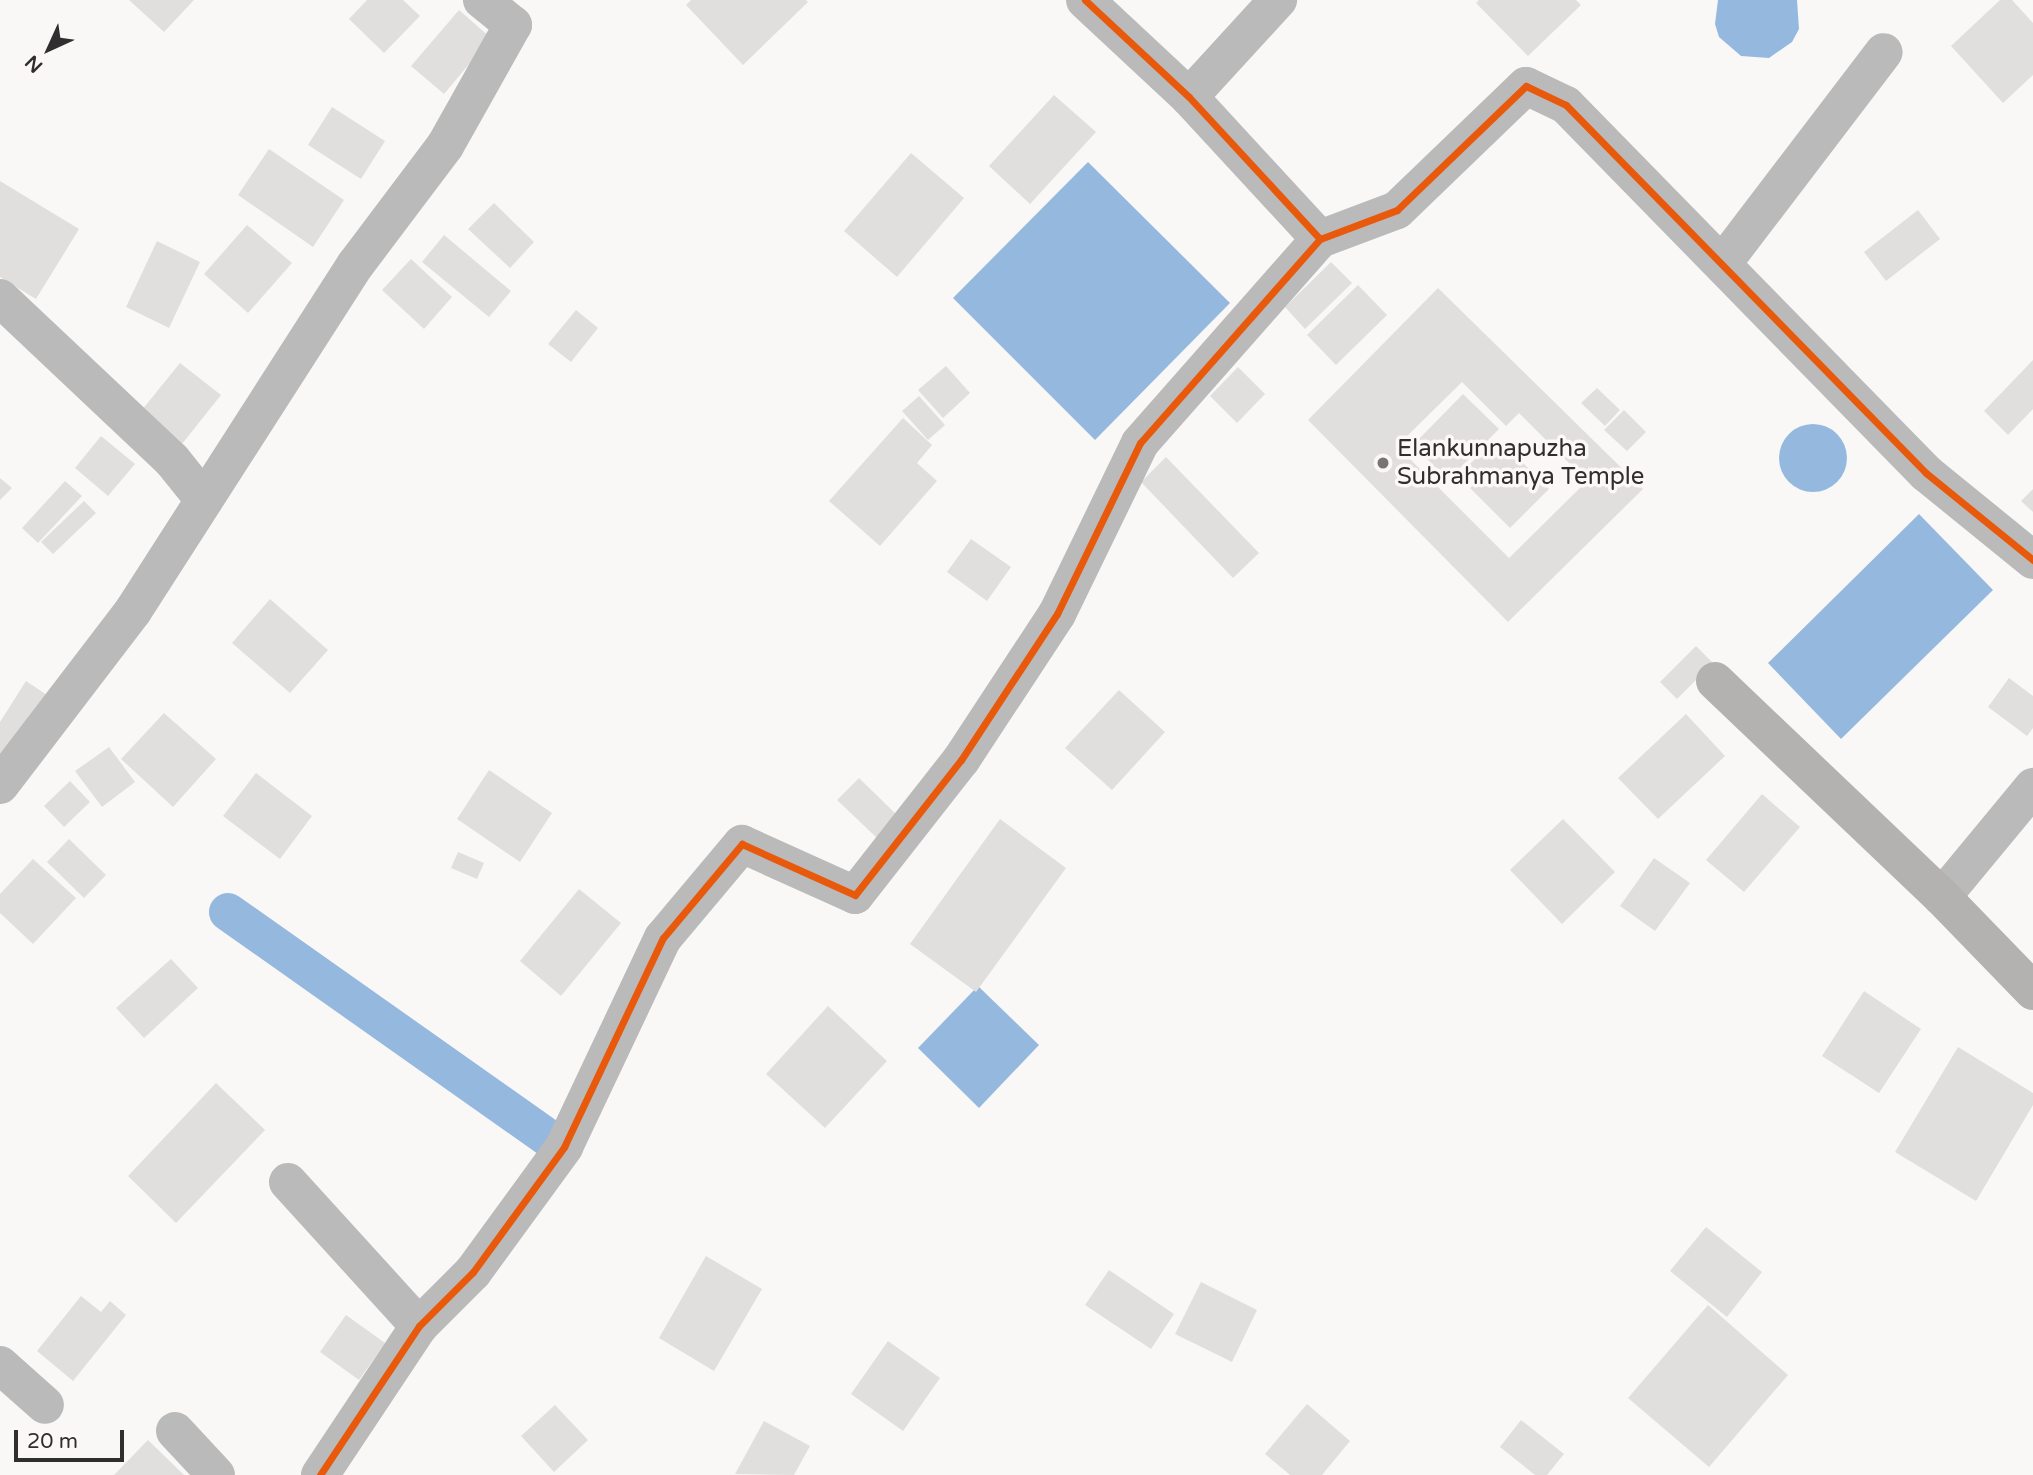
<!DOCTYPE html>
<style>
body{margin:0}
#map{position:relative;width:2033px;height:1475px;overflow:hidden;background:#faf8f7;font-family:"Varela Round",sans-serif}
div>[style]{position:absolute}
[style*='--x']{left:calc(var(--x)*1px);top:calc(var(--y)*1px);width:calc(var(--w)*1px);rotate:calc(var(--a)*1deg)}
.water>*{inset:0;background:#95b9de}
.round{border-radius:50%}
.canal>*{height:38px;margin:-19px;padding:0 19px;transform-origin:19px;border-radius:19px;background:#95b9de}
.building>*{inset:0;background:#e0dfde}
.minor>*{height:38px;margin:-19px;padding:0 19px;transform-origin:19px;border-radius:19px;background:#bababa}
.major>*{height:38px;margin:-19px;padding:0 19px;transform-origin:19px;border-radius:19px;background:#b3b2b1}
.cycleway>*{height:7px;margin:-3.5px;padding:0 3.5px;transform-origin:3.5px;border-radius:3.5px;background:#e8590c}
.dots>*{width:19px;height:19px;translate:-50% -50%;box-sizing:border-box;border:4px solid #fbf8f6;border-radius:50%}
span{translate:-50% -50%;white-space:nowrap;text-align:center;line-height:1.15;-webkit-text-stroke:7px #fbf8f6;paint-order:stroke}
.poi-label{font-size:24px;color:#302e2e}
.left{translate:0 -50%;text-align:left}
.north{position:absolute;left:14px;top:14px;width:70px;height:70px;-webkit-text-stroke:5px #fbf8f6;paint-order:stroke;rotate:225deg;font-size:19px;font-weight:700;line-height:28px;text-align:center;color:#302e2e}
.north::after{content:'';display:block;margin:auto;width:24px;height:32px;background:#302e2e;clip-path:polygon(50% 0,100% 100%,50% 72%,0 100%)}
.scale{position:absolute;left:14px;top:1430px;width:110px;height:32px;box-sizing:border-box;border:4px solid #302e2e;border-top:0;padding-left:9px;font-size:21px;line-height:24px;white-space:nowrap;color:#302e2e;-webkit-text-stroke:5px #fbf8f6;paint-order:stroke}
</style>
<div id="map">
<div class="water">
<div style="clip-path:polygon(1718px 0,1797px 0,1799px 29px,1792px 42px,1769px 58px,1741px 56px,1719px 37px,1715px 24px)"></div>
<div style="clip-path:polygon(1088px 162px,1230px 303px,1095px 440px,953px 298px)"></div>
<div class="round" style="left:1779px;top:424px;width:68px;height:68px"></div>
<div style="clip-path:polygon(1919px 514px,1993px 590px,1841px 739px,1768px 663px)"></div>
<div style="clip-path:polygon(978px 986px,1039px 1045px,979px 1108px,918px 1048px)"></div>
</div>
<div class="canal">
<div style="--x:228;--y:912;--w:392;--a:35.2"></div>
</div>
<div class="building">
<div style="clip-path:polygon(129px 0,194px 0,164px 32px)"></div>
<div style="clip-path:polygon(367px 0,403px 0,420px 16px,384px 53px,349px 19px)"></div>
<div style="clip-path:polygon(691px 0,806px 0,808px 2px,743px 65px,686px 5px)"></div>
<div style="clip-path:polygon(1479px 0,1576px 0,1581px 5px,1528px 56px,1476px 3px)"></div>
<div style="clip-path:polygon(2000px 0,2012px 0,2033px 23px,2033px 75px,2003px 103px,1951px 46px)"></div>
<div style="clip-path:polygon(459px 10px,491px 38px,444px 94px,411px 66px)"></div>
<div style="clip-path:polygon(1054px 95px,1096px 132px,1030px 204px,989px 166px)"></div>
<div style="clip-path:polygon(332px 107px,385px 141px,361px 179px,308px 145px)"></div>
<div style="clip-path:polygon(269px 149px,344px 200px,313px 247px,238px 195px)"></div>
<div style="clip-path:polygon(911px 153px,964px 198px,897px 277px,844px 231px)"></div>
<div style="clip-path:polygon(0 181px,79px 229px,36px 299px,0 277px)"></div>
<div style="clip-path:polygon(494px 203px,534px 242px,510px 268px,468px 229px)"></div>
<div style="clip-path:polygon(1918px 210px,1940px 239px,1886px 281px,1864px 252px)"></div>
<div style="clip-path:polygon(247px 225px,292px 263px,248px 313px,204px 274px)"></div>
<div style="clip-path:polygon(444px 235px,511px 291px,489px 317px,422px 262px)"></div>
<div style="clip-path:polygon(157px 241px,200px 262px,169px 328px,126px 307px)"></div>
<div style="clip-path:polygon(411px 259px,452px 297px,424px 329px,382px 290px)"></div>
<div style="clip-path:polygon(1331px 262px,1352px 283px,1305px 329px,1285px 307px)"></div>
<div style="clip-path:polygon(1358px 285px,1387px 315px,1336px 365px,1307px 335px)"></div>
<div style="clip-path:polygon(evenodd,1438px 288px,1643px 489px,1508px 622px,1308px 420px,1438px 288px,1462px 382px,1506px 426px,1519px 413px,1587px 481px,1509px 558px,1397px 446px,1462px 382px)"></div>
<div style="clip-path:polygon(576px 310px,598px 328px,571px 362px,548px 344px)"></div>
<div style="clip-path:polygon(2033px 360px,2033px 409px,2008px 435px,1984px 411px)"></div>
<div style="clip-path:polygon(180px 363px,221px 395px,178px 449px,137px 416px)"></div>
<div style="clip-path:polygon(946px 366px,970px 393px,943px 418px,918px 390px)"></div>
<div style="clip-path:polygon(1238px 367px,1265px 394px,1237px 423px,1210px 396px)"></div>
<div style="clip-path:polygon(1597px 388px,1620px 410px,1605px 426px,1581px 403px)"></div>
<div style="clip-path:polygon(1463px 394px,1499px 429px,1448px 480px,1413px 445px)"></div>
<div style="clip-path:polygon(919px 396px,945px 425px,928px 440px,902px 411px)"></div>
<div style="clip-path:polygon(1624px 410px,1646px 432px,1627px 451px,1604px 430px)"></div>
<div style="clip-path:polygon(903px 418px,932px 445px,917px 463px,937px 481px,880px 546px,829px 501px)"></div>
<div style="clip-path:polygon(101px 436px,135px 464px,108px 496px,75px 468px)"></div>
<div style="clip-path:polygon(1488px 446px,1500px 458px,1509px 449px,1549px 489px,1510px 528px,1470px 488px,1479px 479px,1467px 467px)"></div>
<div style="clip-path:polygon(1166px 457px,1259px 553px,1233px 578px,1141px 482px)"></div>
<div style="clip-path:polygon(0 478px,12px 488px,0 500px)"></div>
<div style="clip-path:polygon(65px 481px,82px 496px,38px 543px,22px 528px)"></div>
<div style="clip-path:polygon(2033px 489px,2033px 512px,2021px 501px)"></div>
<div style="clip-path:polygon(84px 501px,96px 513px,53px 554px,41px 542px)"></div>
<div style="clip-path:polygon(971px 539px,1011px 567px,987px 601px,947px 572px)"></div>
<div style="clip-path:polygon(270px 599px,328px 650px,290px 693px,232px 643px)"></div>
<div style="clip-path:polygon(1696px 646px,1713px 663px,1677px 699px,1660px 682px)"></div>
<div style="clip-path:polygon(2009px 678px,2033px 696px,2033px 728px,2027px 736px,1988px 707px)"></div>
<div style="clip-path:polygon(26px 681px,50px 697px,0 761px,0 722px)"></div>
<div style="clip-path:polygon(1119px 690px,1165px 732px,1112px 790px,1065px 748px)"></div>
<div style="clip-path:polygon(164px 713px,216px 759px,173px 807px,121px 759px)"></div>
<div style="clip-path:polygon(1686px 714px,1725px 756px,1658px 819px,1618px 778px)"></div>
<div style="clip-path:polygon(109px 747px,135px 782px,102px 807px,75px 771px)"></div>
<div style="clip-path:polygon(489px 770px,552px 813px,520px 862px,457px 819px)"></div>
<div style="clip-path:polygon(256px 773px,312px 816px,280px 859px,223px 816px)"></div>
<div style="clip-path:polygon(859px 778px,898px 816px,877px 838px,837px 800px)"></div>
<div style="clip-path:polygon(70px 781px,90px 802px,64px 827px,44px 806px)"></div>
<div style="clip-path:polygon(1762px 794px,1800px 827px,1744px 892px,1706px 860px)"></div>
<div style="clip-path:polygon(1000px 819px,1066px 868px,976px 992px,910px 944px)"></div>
<div style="clip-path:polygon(1563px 819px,1615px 872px,1562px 924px,1510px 870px)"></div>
<div style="clip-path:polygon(69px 839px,106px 875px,84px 898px,47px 862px)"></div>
<div style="clip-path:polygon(458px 852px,484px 863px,477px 879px,451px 868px)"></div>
<div style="clip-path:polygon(1654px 858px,1690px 883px,1655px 931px,1620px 906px)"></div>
<div style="clip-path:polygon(33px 859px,76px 898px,33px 944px,0 913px,0 894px)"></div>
<div style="clip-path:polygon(579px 889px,621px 923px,561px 996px,520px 961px)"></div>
<div style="clip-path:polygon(171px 959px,198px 988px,144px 1038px,116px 1008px)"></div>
<div style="clip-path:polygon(1864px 991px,1921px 1029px,1879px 1093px,1822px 1056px)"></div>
<div style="clip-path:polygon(828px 1006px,887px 1061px,825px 1128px,766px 1074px)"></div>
<div style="clip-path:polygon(1958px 1047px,2033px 1093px,2033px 1105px,1976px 1201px,1895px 1152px)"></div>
<div style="clip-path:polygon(216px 1083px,265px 1130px,176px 1223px,128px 1176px)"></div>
<div style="clip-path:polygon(1706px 1227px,1762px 1272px,1727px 1317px,1670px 1271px)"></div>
<div style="clip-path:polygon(706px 1256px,762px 1289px,714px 1371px,659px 1338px)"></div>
<div style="clip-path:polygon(1109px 1270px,1174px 1314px,1151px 1349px,1085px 1305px)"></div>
<div style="clip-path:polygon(1201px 1282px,1257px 1310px,1232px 1362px,1175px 1334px)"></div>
<div style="clip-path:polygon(81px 1296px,101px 1312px,110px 1301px,126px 1315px,73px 1381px,37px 1351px)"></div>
<div style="clip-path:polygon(1708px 1305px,1788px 1375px,1709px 1467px,1628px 1398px)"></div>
<div style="clip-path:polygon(346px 1315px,385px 1343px,359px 1380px,320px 1352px)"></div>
<div style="clip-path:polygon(888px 1341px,940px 1378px,903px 1431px,851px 1394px)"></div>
<div style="clip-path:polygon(1307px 1404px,1350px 1441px,1322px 1475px,1290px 1475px,1265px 1454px)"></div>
<div style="clip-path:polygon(555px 1405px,588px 1440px,554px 1472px,521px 1436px)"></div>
<div style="clip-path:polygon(1521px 1420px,1564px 1454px,1547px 1475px,1535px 1475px,1500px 1447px)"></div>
<div style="clip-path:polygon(764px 1421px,810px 1446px,794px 1475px,735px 1474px)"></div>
<div style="clip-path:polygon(148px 1440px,184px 1475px,114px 1475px)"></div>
</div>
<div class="minor">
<div style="--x:1085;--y:0;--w:142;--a:43"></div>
<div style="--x:1189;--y:97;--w:193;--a:47.3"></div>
<div style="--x:1320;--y:239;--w:82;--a:-20.6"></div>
<div style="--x:1397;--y:210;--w:179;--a:-43.9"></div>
<div style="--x:1526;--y:86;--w:44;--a:25.4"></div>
<div style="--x:1566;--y:105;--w:515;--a:45.63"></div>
<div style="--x:1926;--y:473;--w:138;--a:39.1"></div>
<div style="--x:1189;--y:97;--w:132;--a:-47.5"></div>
<div style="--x:1723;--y:263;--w:265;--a:-52.7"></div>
<div style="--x:0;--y:298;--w:236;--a:43.3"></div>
<div style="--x:172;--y:460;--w:51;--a:51.3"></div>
<div style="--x:0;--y:785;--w:219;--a:-52.6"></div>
<div style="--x:133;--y:611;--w:412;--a:-57.3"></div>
<div style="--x:356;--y:264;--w:148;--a:-53"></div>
<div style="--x:445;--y:146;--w:139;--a:-60.7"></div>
<div style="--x:513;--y:25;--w:40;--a:-141"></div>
<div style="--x:1942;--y:897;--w:143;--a:-50.4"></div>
<div style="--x:288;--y:1182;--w:195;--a:47.7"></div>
<div style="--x:0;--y:1365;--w:60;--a:41.6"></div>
<div style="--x:175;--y:1431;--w:60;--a:47"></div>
<div style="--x:320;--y:1475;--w:179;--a:-56.4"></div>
<div style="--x:419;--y:1326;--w:76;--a:-45"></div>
<div style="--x:473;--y:1272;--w:155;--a:-53.9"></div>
<div style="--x:564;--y:1147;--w:231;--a:-64.7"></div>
<div style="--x:663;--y:938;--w:123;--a:-50"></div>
<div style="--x:742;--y:844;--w:124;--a:24.3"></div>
<div style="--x:855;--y:895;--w:172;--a:-51.9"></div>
<div style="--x:961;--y:760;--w:175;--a:-56.7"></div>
<div style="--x:1057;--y:614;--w:190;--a:-64.1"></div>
<div style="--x:1140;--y:443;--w:272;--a:-48.6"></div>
</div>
<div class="major">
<div style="--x:1715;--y:681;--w:313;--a:43.6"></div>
<div style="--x:1942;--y:897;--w:131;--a:45.9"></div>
</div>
<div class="cycleway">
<div style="--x:1085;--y:0;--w:142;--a:43"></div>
<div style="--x:1189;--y:97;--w:193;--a:47.3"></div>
<div style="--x:1320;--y:239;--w:82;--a:-20.6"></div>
<div style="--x:1397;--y:210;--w:179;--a:-43.9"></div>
<div style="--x:1526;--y:86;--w:44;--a:25.4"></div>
<div style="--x:1566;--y:105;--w:515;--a:45.63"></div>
<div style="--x:1926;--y:473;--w:138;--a:39.1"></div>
<div style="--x:320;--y:1475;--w:179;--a:-56.4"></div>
<div style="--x:419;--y:1326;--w:76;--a:-45"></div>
<div style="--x:473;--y:1272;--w:155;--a:-53.9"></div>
<div style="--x:564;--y:1147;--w:231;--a:-64.7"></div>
<div style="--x:663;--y:938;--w:123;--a:-50"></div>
<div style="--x:742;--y:844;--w:124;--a:24.3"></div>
<div style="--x:855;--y:895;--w:172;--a:-51.9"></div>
<div style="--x:961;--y:760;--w:175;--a:-56.7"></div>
<div style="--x:1057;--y:614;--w:190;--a:-64.1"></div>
<div style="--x:1140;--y:443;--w:272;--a:-48.6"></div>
</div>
<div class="dots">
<div style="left:1383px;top:463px;background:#777574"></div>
</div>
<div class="poi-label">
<span class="left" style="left:1397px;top:463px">Elankunnapuzha<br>Subrahmanya Temple</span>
</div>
<div class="north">N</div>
<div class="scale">20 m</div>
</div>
